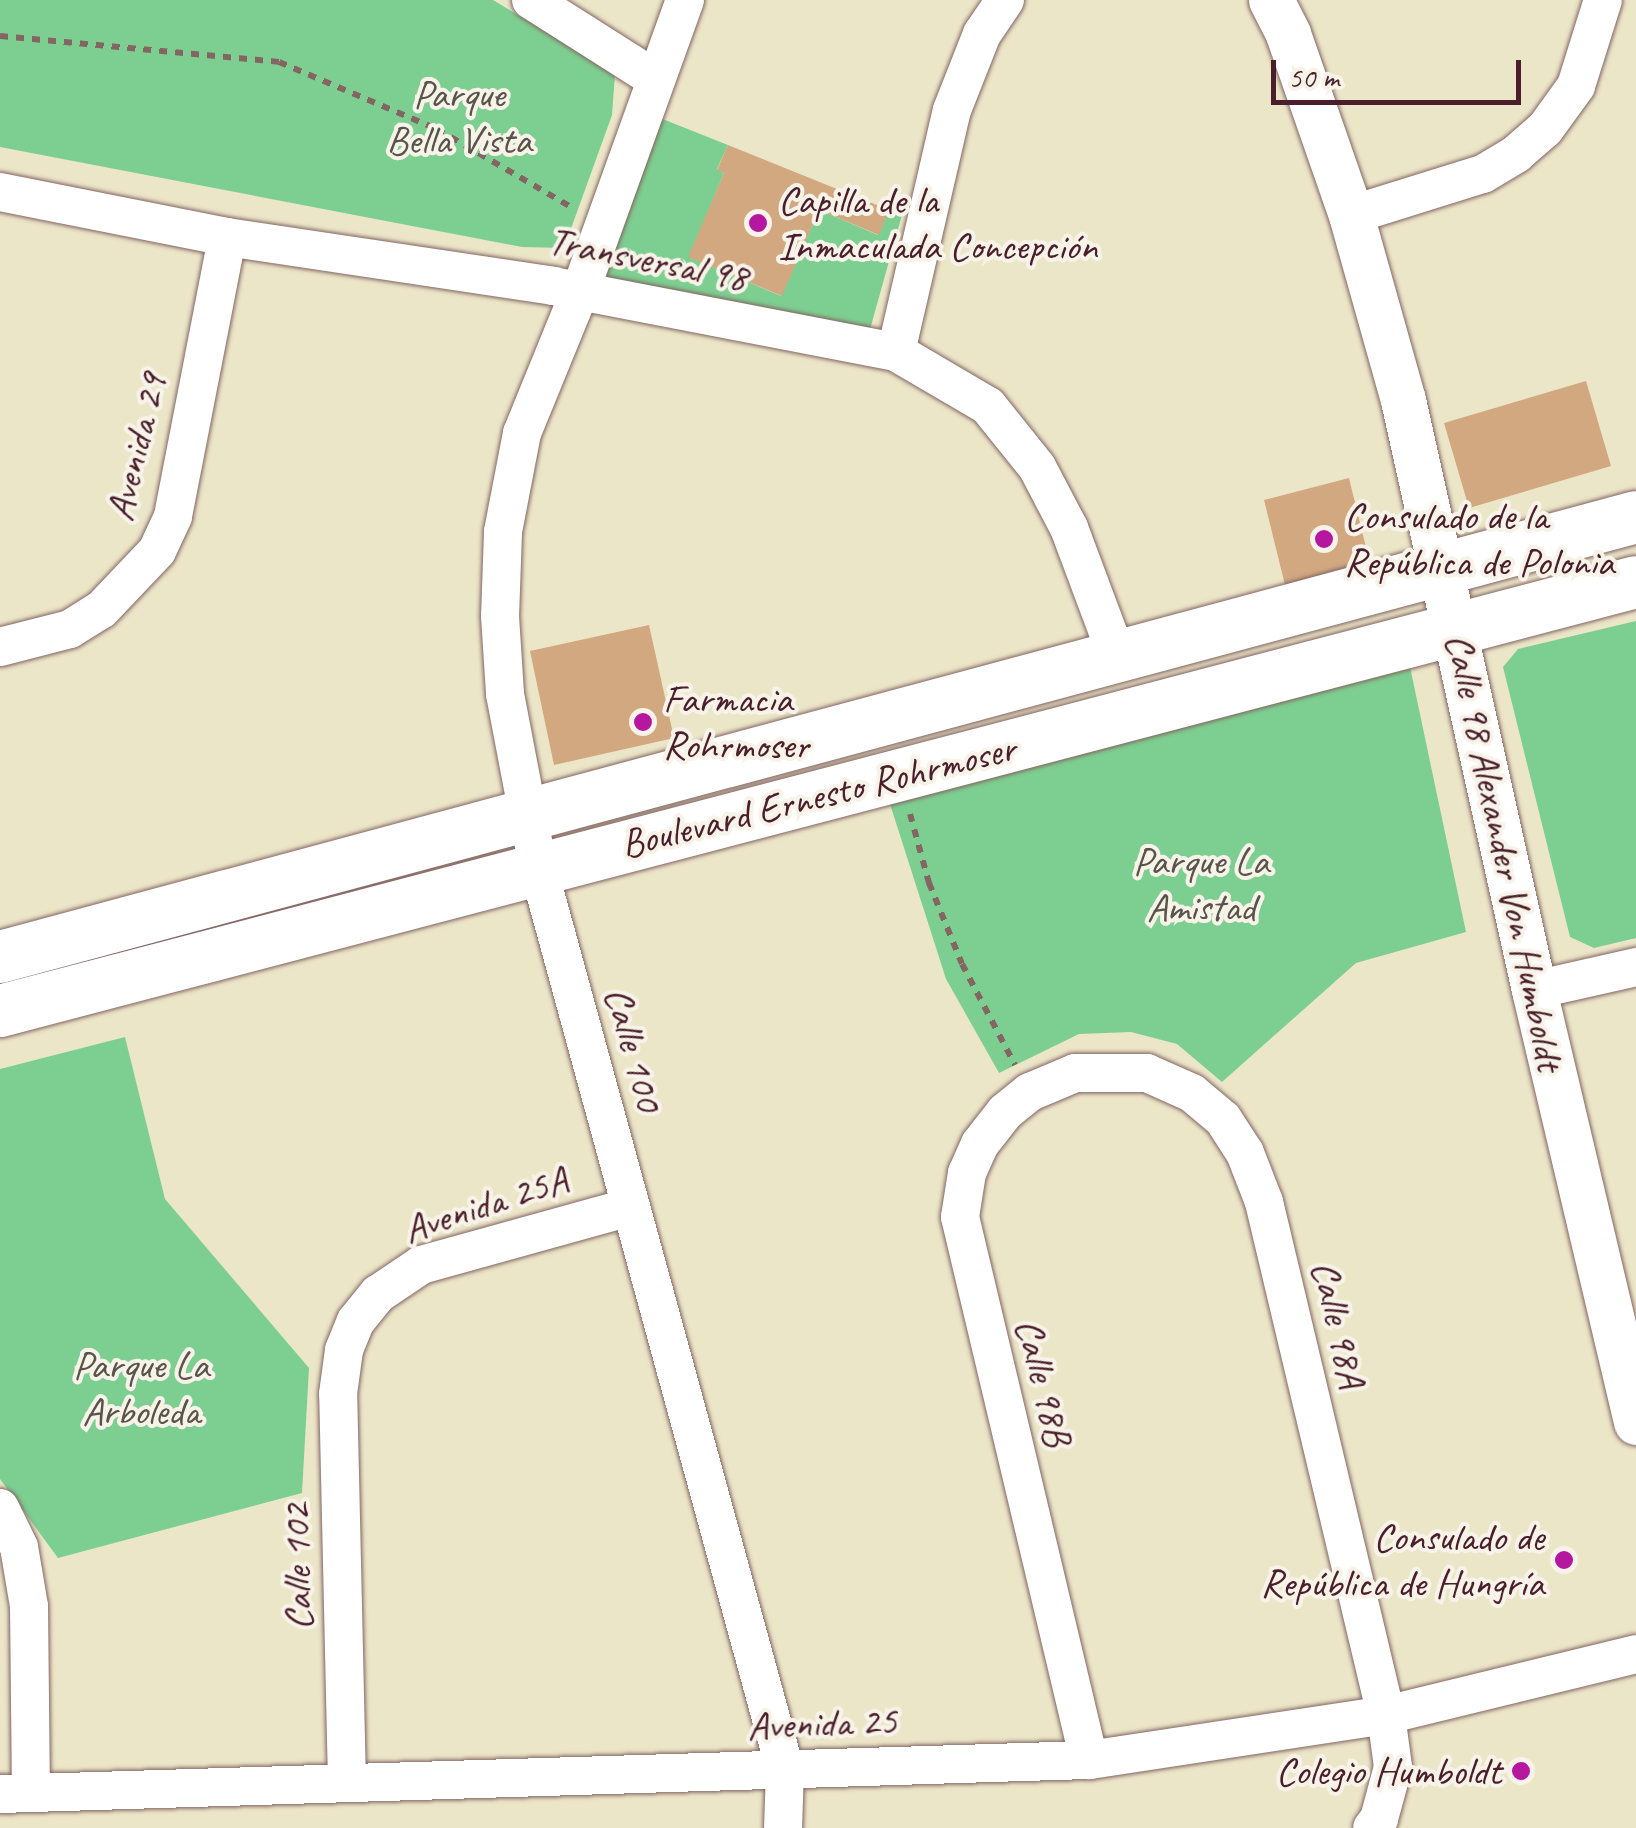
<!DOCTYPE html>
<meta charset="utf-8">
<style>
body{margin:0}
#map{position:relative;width:1636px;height:1828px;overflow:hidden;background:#ece6c9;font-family:Caveat,sans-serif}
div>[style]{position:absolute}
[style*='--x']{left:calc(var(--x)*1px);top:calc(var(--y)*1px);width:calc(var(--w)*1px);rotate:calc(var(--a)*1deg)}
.green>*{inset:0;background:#7dcf91}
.building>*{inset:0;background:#d1a880}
.path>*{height:6px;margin-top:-3px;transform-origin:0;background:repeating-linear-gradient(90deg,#836562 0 8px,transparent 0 16px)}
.roads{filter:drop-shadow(0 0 2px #836562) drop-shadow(0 0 2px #836562)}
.minor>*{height:38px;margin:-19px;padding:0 19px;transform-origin:19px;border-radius:19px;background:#fff}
.tertiary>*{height:45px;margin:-22.5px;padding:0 22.5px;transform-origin:22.5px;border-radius:22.5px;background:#fff}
.secondary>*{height:52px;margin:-26px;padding:0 26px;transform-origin:26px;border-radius:26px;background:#fff}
.dots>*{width:28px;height:28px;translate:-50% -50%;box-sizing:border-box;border:5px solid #f7f3e8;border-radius:50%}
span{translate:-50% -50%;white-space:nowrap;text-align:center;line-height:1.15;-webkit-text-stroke:8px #f7f3e8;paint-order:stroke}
.park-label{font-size:40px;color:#59544a}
.poi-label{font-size:40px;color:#4a1f2b}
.left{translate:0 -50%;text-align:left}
.right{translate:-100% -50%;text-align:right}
.street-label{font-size:40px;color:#4a1f2b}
.scale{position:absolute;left:1271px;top:60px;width:250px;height:45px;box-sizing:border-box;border:5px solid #4a1f2b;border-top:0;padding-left:12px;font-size:30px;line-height:35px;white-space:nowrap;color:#4a1f2b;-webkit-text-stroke:8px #f7f3e8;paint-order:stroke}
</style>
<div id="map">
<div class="green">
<div style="clip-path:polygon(0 0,493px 0,615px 74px,612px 115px,564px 248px,522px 247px,0 147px)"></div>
<div style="clip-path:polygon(660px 118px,728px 145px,717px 169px,724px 173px,689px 257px,781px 296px,819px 210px,878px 235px,889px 210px,902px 215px,867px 340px,595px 282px)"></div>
<div style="clip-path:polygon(1636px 621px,1636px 938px,1594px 948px,1570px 937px,1503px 667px,1518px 649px)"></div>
<div style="clip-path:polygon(1409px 662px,1466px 932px,1356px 963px,1222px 1082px,1177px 1044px,1131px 1032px,1079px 1034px,999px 1073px,946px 979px,889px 801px)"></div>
<div style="clip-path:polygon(125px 1037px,165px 1199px,309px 1368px,302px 1493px,58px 1558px,0 1479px,0 1069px)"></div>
</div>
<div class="building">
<div style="clip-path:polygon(728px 145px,889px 210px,879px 235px,819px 210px,782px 296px,688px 257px,724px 173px,717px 170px)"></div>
<div style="clip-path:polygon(1586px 381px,1611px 466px,1469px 508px,1444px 423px)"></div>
<div style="clip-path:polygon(1349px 478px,1372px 572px,1287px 593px,1264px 500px)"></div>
<div style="clip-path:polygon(649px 625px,674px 738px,554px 765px,530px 651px)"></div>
</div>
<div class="path">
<div style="--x:0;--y:36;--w:280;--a:5.3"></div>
<div style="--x:279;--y:62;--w:172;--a:23"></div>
<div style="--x:437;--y:129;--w:157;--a:30.2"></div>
<div style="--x:910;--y:814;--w:72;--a:74.6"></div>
<div style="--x:929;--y:883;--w:87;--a:67.8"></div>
<div style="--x:962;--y:964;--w:114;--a:62.3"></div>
</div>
<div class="roads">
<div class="minor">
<div style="--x:531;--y:0;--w:146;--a:32.4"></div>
<div style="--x:685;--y:0;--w:309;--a:109.8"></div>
<div style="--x:580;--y:291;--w:153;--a:112.2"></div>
<div style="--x:522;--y:433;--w:101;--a:100.9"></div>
<div style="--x:503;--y:532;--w:84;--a:92"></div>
<div style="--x:500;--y:616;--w:78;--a:86.3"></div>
<div style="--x:505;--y:694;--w:176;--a:79.2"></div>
<div style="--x:538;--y:867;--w:935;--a:74.69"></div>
<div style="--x:785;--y:1769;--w:59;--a:91.9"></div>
<div style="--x:0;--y:192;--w:231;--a:11.2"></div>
<div style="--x:227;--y:237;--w:330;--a:8.5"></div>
<div style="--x:553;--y:286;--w:349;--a:10.9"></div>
<div style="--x:896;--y:352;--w:107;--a:30.4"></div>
<div style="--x:988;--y:406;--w:78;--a:51.2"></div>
<div style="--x:1037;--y:467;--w:69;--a:62.3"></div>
<div style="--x:1069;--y:528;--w:134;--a:69.5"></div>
<div style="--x:1351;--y:215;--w:138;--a:-17.3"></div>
<div style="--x:1483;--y:174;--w:39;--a:-31"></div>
<div style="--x:1516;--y:154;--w:38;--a:-41"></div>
<div style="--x:1545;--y:129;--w:53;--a:-54.2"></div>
<div style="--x:1576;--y:86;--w:90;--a:-72.6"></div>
<div style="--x:896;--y:352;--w:248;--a:-77"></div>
<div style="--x:952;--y:110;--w:82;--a:-68.5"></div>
<div style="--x:982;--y:34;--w:41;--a:-55.9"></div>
<div style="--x:0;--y:647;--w:72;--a:-14.4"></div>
<div style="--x:70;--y:629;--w:36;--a:-32"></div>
<div style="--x:101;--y:610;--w:81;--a:-46.5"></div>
<div style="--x:157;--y:551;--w:38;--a:-65"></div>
<div style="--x:173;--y:516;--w:284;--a:-79"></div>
<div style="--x:1534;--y:990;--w:105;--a:-12.7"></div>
<div style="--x:0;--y:1508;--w:43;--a:64"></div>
<div style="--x:19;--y:1547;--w:60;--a:80.4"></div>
<div style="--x:29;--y:1606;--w:187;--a:89.4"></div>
<div style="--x:1089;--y:1760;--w:558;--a:-103.36"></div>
<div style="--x:960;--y:1217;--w:45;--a:-81"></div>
<div style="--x:967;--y:1173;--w:32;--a:-66"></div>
<div style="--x:980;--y:1144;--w:41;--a:-52"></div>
<div style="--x:1005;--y:1112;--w:32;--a:-39"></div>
<div style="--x:1030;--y:1092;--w:49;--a:-22.9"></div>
<div style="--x:1075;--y:1073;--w:72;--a:0"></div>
<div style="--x:1147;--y:1073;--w:49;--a:24"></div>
<div style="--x:1192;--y:1093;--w:40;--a:40"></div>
<div style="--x:1223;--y:1119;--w:40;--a:57.1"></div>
<div style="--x:1245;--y:1153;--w:53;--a:68.8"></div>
<div style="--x:1264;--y:1202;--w:527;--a:76.62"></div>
<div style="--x:1386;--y:1715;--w:52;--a:82.3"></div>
<div style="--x:1393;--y:1767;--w:54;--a:105.1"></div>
<div style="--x:1379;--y:1819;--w:11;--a:128"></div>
<div style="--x:347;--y:1783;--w:389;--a:-91.3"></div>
<div style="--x:338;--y:1394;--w:44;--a:-82.2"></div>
<div style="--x:344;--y:1350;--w:31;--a:-68"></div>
<div style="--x:356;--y:1321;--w:35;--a:-51"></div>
<div style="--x:378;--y:1294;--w:52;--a:-34"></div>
<div style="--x:421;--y:1265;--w:217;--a:-15.5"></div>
<div style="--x:0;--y:1794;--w:1090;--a:-1.79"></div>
<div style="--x:1089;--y:1760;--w:300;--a:-8.6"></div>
<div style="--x:1386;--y:1715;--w:257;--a:-13.7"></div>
</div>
<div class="tertiary">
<div style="--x:1271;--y:0;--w:38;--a:63"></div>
<div style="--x:1288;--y:34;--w:192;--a:70.8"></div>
<div style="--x:1351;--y:215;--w:192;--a:74.3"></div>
<div style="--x:1403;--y:400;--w:604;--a:77.48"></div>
<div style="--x:1534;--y:990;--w:444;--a:76.7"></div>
</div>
<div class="secondary">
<div style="--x:0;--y:957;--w:1694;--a:-15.05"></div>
<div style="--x:0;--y:1011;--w:1691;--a:-14.69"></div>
</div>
</div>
<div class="dots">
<div style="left:758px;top:223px;background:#b5179e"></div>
<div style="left:1324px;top:539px;background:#b5179e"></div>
<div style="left:643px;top:722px;background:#b5179e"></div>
<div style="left:1564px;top:1560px;background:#b5179e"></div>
<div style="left:1521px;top:1771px;background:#b5179e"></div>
</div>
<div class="park-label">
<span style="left:459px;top:117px">Parque<br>Bella Vista</span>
<span style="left:1201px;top:884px">Parque La<br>Amistad</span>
<span style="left:141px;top:1388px">Parque La<br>Arboleda</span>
</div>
<div class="poi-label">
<span class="left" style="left:778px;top:223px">Capilla de la<br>Inmaculada Concepción</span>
<span class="left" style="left:1344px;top:539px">Consulado de la<br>República de Polonia</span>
<span class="left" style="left:663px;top:722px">Farmacia<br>Rohrmoser</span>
<span class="right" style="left:1544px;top:1560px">Consulado de<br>República de Hungría</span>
<span class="right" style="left:1501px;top:1771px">Colegio Humboldt</span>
</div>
<div class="street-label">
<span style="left:648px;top:259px;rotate:11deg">Transversal 98</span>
<span style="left:136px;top:447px;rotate:-76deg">Avenida 29</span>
<span style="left:818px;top:796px;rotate:-14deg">Boulevard Ernesto Rohrmoser</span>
<span style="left:1505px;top:852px;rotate:78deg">Calle 98 Alexander Von Humboldt</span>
<span style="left:634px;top:1049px;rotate:75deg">Calle 100</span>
<span style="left:485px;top:1204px;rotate:-18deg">Avenida 25A</span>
<span style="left:1339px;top:1324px;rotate:77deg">Calle 98A</span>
<span style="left:1044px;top:1382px;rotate:76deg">Calle 98B</span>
<span style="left:297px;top:1567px;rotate:-91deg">Calle 102</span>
<span style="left:822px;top:1723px;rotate:-2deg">Avenida 25</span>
</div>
<div class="scale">50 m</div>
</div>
